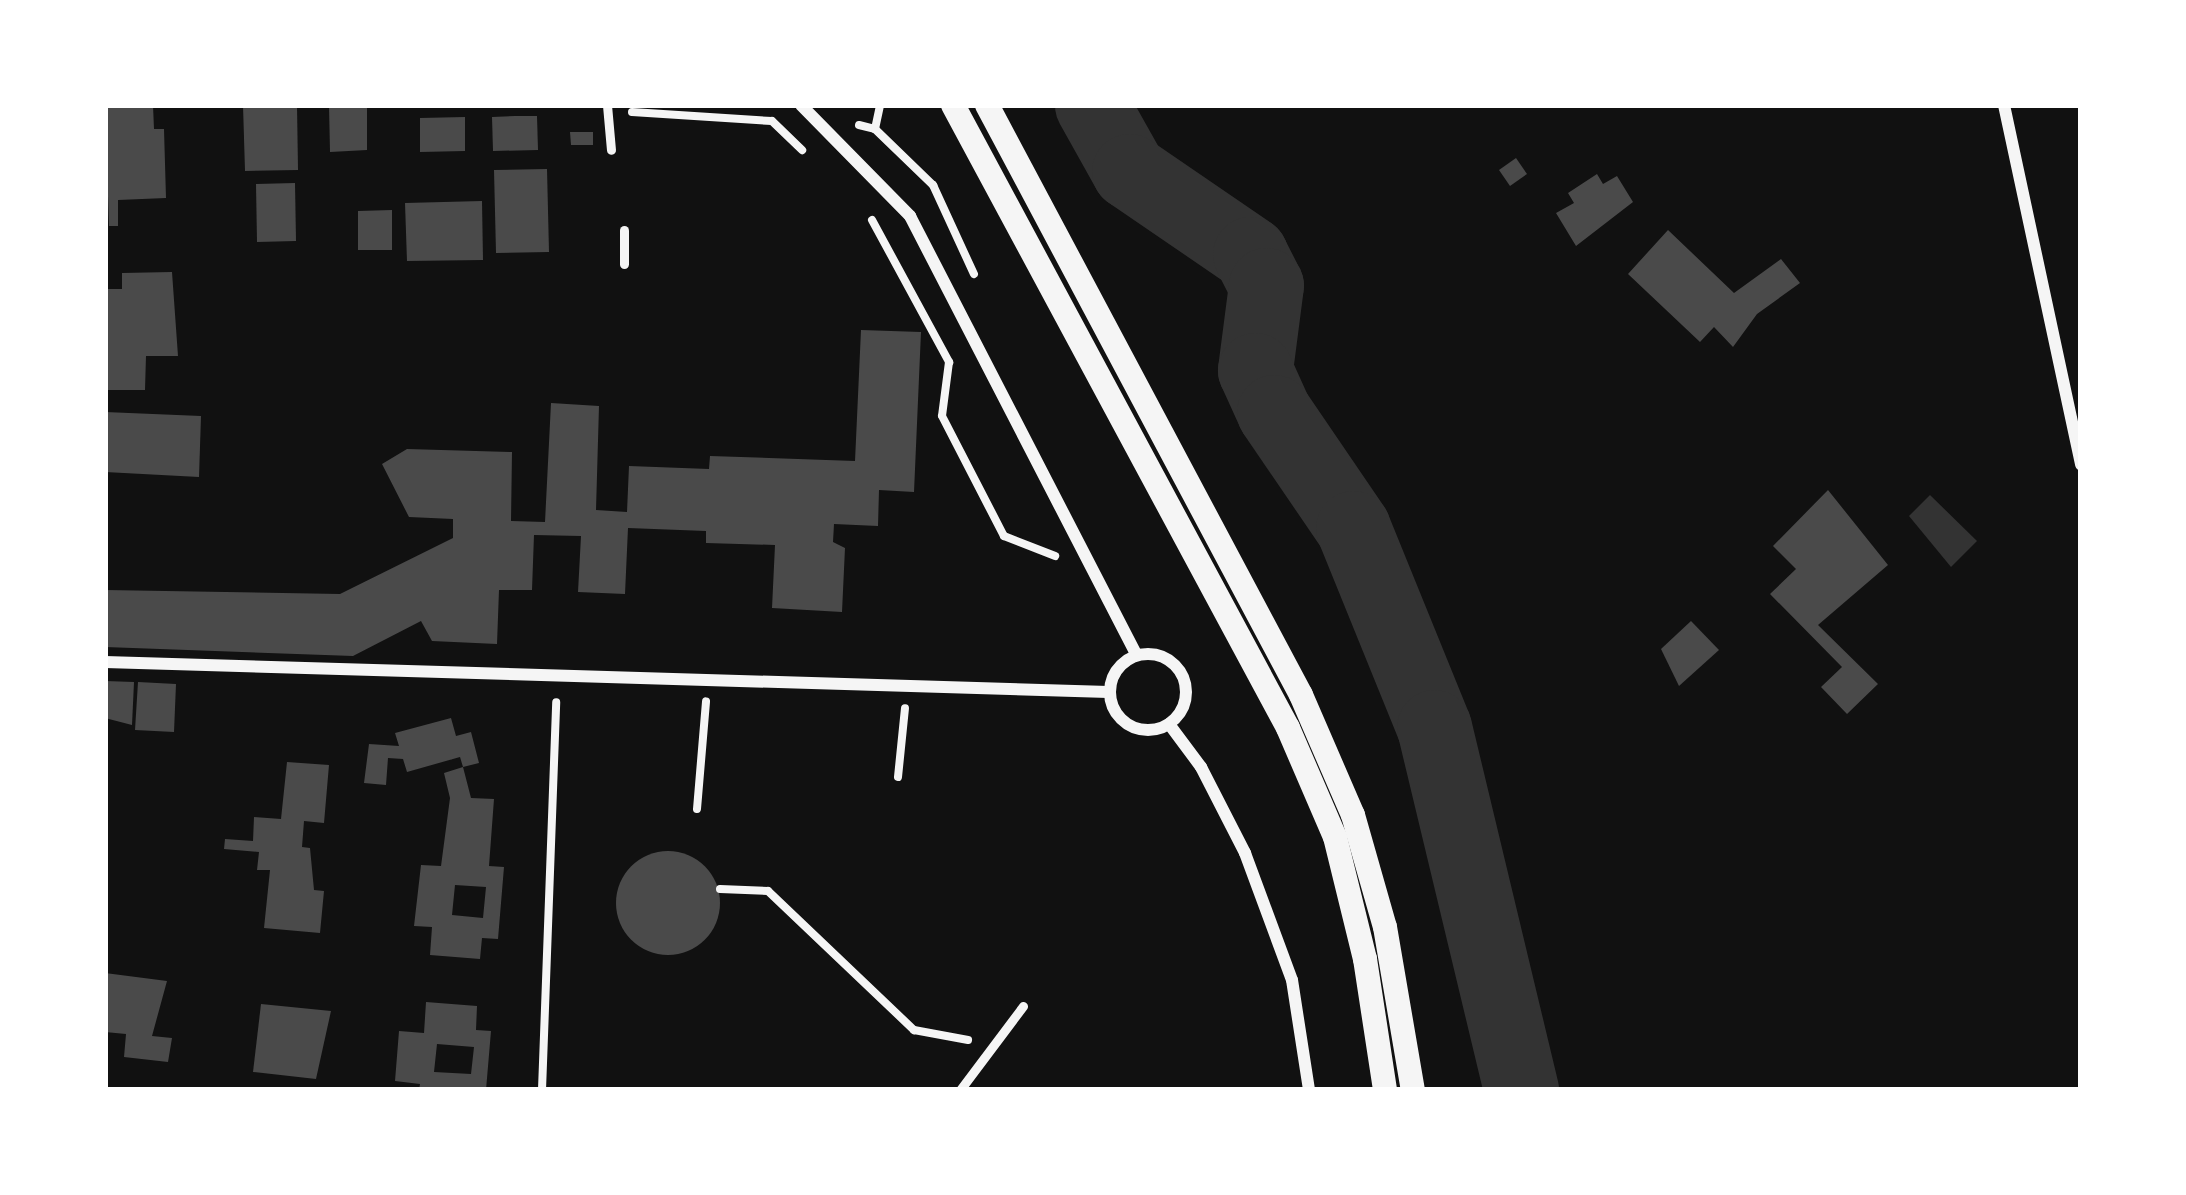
<!DOCTYPE html>
<style>
body{margin:0}
#map{position:relative;width:2186px;height:1195px;overflow:hidden;background:#111;font-family:"Public Sans",sans-serif}
div>[style]{position:absolute}
[style*='--x']{left:calc(var(--x)*1px);top:calc(var(--y)*1px);width:calc(var(--w)*1px);rotate:calc(var(--a)*1deg)}
.water>*{inset:0;background:#333}
.river>*{height:75px;margin:-37.5px;padding:0 37.5px;transform-origin:37.5px;border-radius:37.5px;background:#333}
.building>*{inset:0;background:#4a4a4a}
.round{border-radius:50%}
.path>*{height:8px;margin:-4px;padding:0 4px;transform-origin:4px;border-radius:4px;background:#f5f5f5}
.service>*{height:9px;margin:-4.5px;padding:0 4.5px;transform-origin:4.5px;border-radius:4.5px;background:#f5f5f5}
.minor>*{height:12px;margin:-6px;padding:0 6px;transform-origin:6px;border-radius:6px;background:#f5f5f5}
.minor>.ring{margin:-6px;padding:0;box-sizing:content-box;background:none;border:12px solid #f5f5f5;border-radius:50%}
.secondary>*{height:24px;margin:-12px;padding:0 12px;transform-origin:12px;border-radius:12px;background:#f5f5f5}
span{translate:-50% -50%;white-space:nowrap;text-align:center;line-height:1.15;-webkit-text-stroke:10px #fff;paint-order:stroke}
.frame{position:absolute;inset:0;border:108px solid #fff;pointer-events:none}
</style>
<div id="map">
<div class="water">
<div style="clip-path:polygon(1930px 495px,1977px 541px,1951px 567px,1909px 516px)"></div>
</div>
<div class="river">
<div style="--x:1092;--y:105;--w:76;--a:60.7"></div>
<div style="--x:1129;--y:171;--w:147;--a:34.4"></div>
<div style="--x:1250;--y:254;--w:35;--a:63"></div>
<div style="--x:1266;--y:285;--w:86;--a:97.4"></div>
<div style="--x:1255;--y:370;--w:46;--a:65.7"></div>
<div style="--x:1274;--y:412;--w:140;--a:55.7"></div>
<div style="--x:1353;--y:528;--w:215;--a:67.9"></div>
<div style="--x:1434;--y:727;--w:373;--a:76.5"></div>
</div>
<div class="building">
<div style="clip-path:polygon(105px 105px,153px 105px,154px 129px,164px 129px,166px 198px,118px 200px,118px 226px,109px 226px)"></div>
<div style="clip-path:polygon(243px 105px,297px 105px,298px 170px,245px 171px)"></div>
<div style="clip-path:polygon(329px 105px,367px 105px,367px 150px,330px 152px)"></div>
<div style="clip-path:polygon(515px 116px,537px 116px,538px 150px,493px 151px,492px 117px)"></div>
<div style="clip-path:polygon(465px 117px,465px 151px,420px 152px,420px 118px)"></div>
<div style="clip-path:polygon(570px 132px,593px 132px,593px 145px,571px 145px)"></div>
<div style="clip-path:polygon(1516px 158px,1527px 174px,1510px 186px,1499px 170px)"></div>
<div style="clip-path:polygon(547px 169px,549px 252px,496px 253px,494px 170px)"></div>
<div style="clip-path:polygon(1597px 174px,1603px 184px,1617px 176px,1633px 202px,1576px 246px,1556px 213px,1574px 203px,1568px 193px)"></div>
<div style="clip-path:polygon(295px 183px,296px 241px,257px 242px,256px 184px)"></div>
<div style="clip-path:polygon(482px 201px,483px 260px,407px 261px,405px 203px)"></div>
<div style="clip-path:polygon(392px 210px,392px 250px,358px 250px,358px 211px)"></div>
<div style="clip-path:polygon(1668px 230px,1734px 293px,1781px 259px,1800px 283px,1757px 314px,1733px 347px,1714px 327px,1700px 342px,1628px 274px)"></div>
<div style="clip-path:polygon(172px 272px,178px 356px,146px 356px,145px 390px,105px 390px,105px 289px,122px 289px,122px 273px)"></div>
<div style="clip-path:polygon(861px 330px,921px 332px,914px 492px,879px 490px,878px 526px,834px 524px,833px 542px,845px 548px,842px 612px,772px 608px,775px 545px,706px 543px,706px 531px,628px 528px,625px 594px,578px 592px,581px 536px,534px 535px,532px 590px,499px 590px,497px 644px,432px 641px,421px 621px,353px 656px,105px 647px,105px 590px,340px 594px,453px 538px,453px 519px,409px 517px,382px 464px,407px 449px,512px 452px,511px 521px,545px 522px,551px 403px,599px 406px,596px 510px,627px 512px,629px 466px,709px 469px,710px 456px,855px 461px)"></div>
<div style="clip-path:polygon(105px 412px,201px 416px,199px 477px,105px 472px)"></div>
<div style="clip-path:polygon(1828px 490px,1888px 565px,1818px 625px,1878px 684px,1847px 714px,1821px 687px,1842px 667px,1770px 594px,1796px 569px,1773px 546px)"></div>
<div style="clip-path:polygon(1691px 621px,1719px 650px,1679px 686px,1661px 649px)"></div>
<div style="clip-path:polygon(105px 681px,134px 682px,132px 725px,105px 718px)"></div>
<div style="clip-path:polygon(138px 682px,176px 684px,174px 732px,135px 730px)"></div>
<div style="clip-path:polygon(evenodd,451px 718px,456px 736px,471px 732px,479px 763px,463px 767px,471px 798px,494px 799px,489px 866px,504px 867px,498px 939px,482px 938px,480px 959px,430px 955px,432px 927px,414px 926px,421px 865px,441px 866px,450px 798px,444px 773px,463px 767px,460px 757px,407px 772px,403px 759px,388px 758px,386px 785px,364px 783px,369px 744px,399px 746px,395px 733px,451px 718px,455px 885px,486px 887px,483px 918px,452px 915px,455px 885px)"></div>
<div style="clip-path:polygon(287px 762px,329px 765px,324px 823px,304px 821px,302px 847px,310px 848px,314px 890px,324px 891px,320px 933px,264px 928px,270px 870px,257px 870px,259px 852px,224px 849px,225px 839px,253px 841px,254px 817px,281px 819px)"></div>
<div class="round" style="left:616px;top:851px;width:104px;height:104px"></div>
<div style="clip-path:polygon(105px 973px,167px 981px,152px 1036px,172px 1038px,168px 1062px,124px 1057px,126px 1034px,105px 1032px)"></div>
<div style="clip-path:polygon(evenodd,426px 1002px,477px 1006px,476px 1030px,491px 1031px,486px 1090px,419px 1090px,420px 1084px,395px 1081px,399px 1031px,424px 1033px,426px 1002px,437px 1044px,474px 1047px,471px 1074px,434px 1072px,437px 1044px)"></div>
<div style="clip-path:polygon(261px 1004px,331px 1011px,316px 1079px,253px 1072px)"></div>
</div>
<div class="path">
<div style="--x:632;--y:112;--w:140;--a:3.7"></div>
<div style="--x:772;--y:121;--w:42;--a:44"></div>
<div style="--x:859;--y:125;--w:16;--a:14"></div>
<div style="--x:875;--y:129;--w:81;--a:44"></div>
<div style="--x:933;--y:185;--w:98;--a:65.3"></div>
<div style="--x:875;--y:129;--w:25;--a:-78"></div>
<div style="--x:872;--y:220;--w:162;--a:61.5"></div>
<div style="--x:949;--y:362;--w:54;--a:97.4"></div>
<div style="--x:942;--y:416;--w:135;--a:62.7"></div>
<div style="--x:1004;--y:536;--w:55;--a:21.4"></div>
<div style="--x:898;--y:777;--w:69;--a:-84.2"></div>
<div style="--x:697;--y:809;--w:108;--a:-85.2"></div>
<div style="--x:720;--y:889;--w:48;--a:2.4"></div>
<div style="--x:768;--y:891;--w:202;--a:43.6"></div>
<div style="--x:914;--y:1030;--w:55;--a:10.5"></div>
<div style="--x:542;--y:1090;--w:388;--a:-87.9"></div>
</div>
<div class="service">
<div style="--x:607;--y:105;--w:45;--a:84.9"></div>
<div style="--x:624;--y:230;--w:34;--a:90"></div>
<div style="--x:960;--y:1090;--w:105;--a:-53.1"></div>
</div>
<div class="minor">
<div style="--x:801;--y:105;--w:156;--a:45.5"></div>
<div style="--x:910;--y:216;--w:494;--a:62.7"></div>
<div style="--x:2004;--y:105;--w:368;--a:77.9"></div>
<div class="ring" style="left:1110px;top:654px;width:64px;height:64px"></div>
<div style="--x:105;--y:662;--w:1004;--a:1.71"></div>
<div style="--x:1169;--y:724;--w:54;--a:53.3"></div>
<div style="--x:1201;--y:767;--w:97;--a:62.9"></div>
<div style="--x:1245;--y:853;--w:135;--a:69.7"></div>
<div style="--x:1292;--y:980;--w:111;--a:81.2"></div>
</div>
<div class="secondary">
<div style="--x:953;--y:105;--w:707;--a:61.73"></div>
<div style="--x:1288;--y:728;--w:119;--a:66.7"></div>
<div style="--x:1335;--y:837;--w:126;--a:76.2"></div>
<div style="--x:1365;--y:959;--w:133;--a:81.3"></div>
<div style="--x:987;--y:105;--w:668;--a:61.98"></div>
<div style="--x:1301;--y:695;--w:131;--a:66.6"></div>
<div style="--x:1353;--y:815;--w:116;--a:74.1"></div>
<div style="--x:1385;--y:927;--w:165;--a:80.3"></div>
</div>
<div class="frame"></div>
</div>
